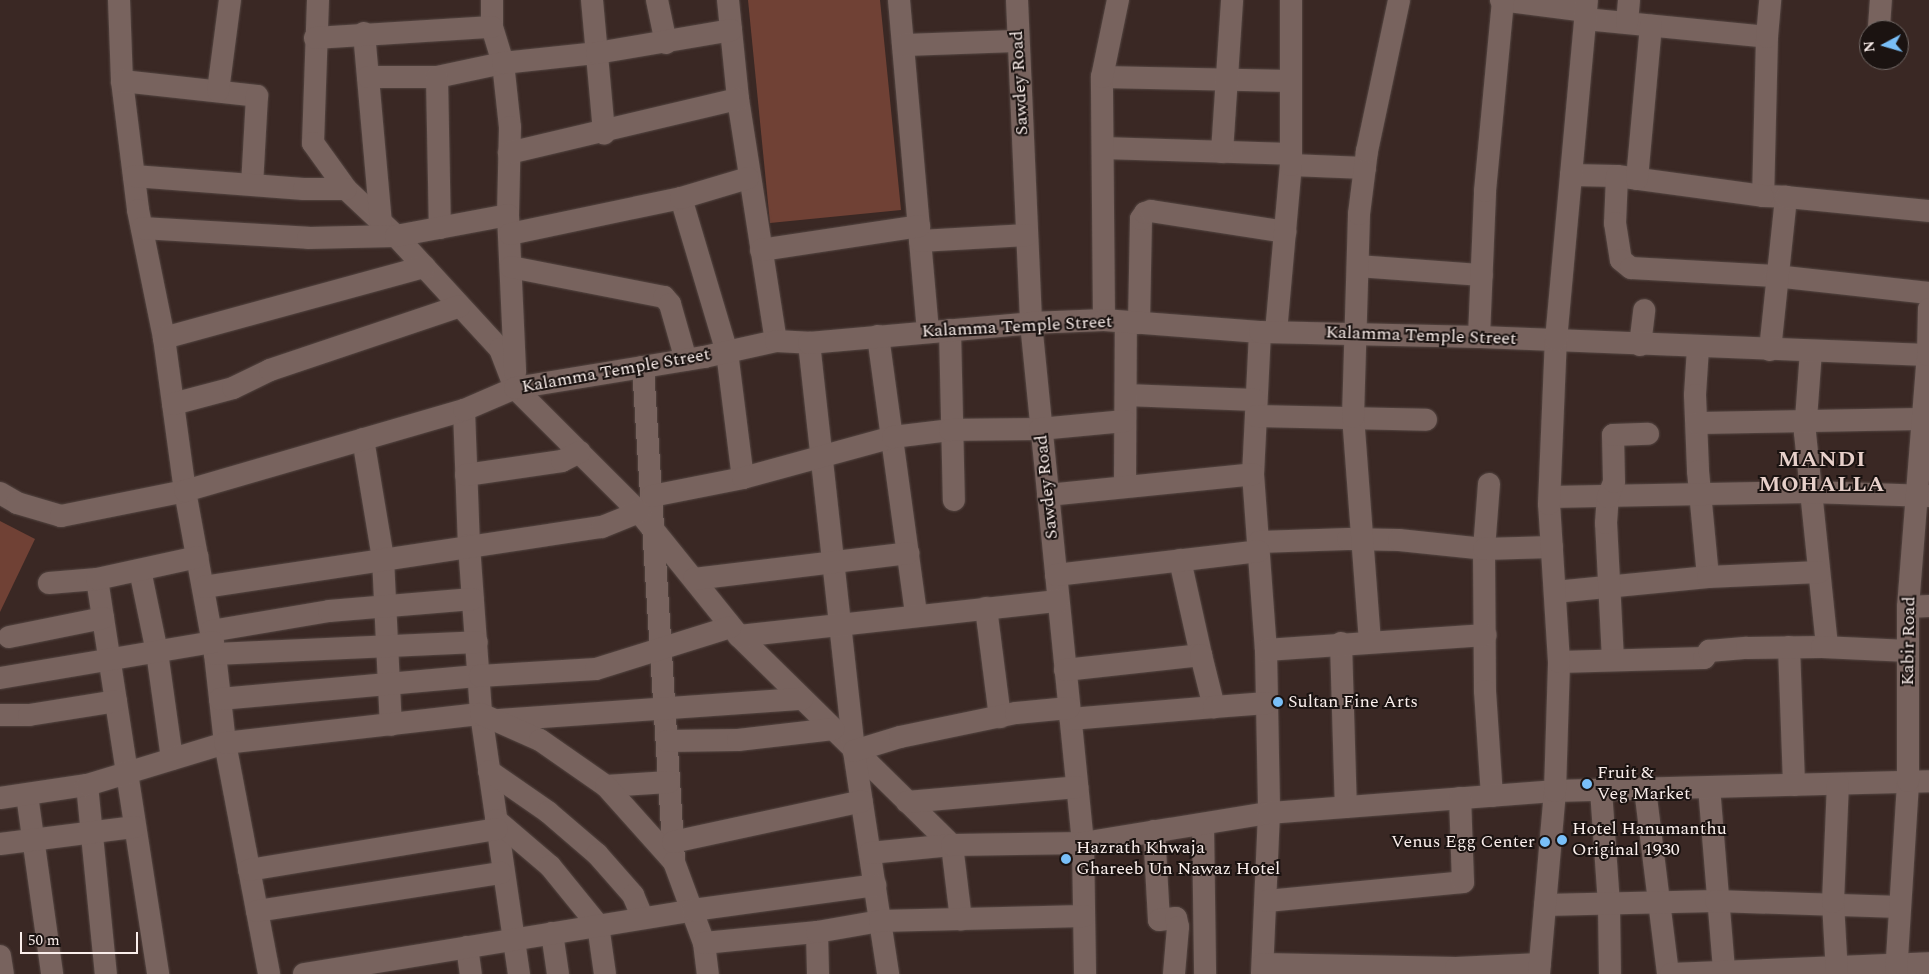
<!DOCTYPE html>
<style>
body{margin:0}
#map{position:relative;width:1929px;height:974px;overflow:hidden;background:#3a2824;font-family:Spectral,serif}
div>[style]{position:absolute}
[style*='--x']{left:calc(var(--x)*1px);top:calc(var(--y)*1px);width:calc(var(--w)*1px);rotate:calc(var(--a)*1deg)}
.green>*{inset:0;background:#704135}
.roads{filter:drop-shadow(0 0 1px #544642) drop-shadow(0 0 1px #544642)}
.minor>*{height:22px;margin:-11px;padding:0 11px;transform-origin:11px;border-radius:11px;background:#78635e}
.dots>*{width:14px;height:14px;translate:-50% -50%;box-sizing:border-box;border:2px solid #1b1311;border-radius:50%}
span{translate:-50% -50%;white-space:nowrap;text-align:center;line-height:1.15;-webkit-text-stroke:4px #1b1311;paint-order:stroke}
.street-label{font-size:18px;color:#faeeeb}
.poi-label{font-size:18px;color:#faeeeb}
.left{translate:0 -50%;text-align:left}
.right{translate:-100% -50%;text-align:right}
.district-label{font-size:22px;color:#e7d0ca;font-weight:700;letter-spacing:1px}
.north{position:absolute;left:1859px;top:20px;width:50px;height:50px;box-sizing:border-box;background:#1b1311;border:1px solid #746b68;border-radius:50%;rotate:264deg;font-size:14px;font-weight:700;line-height:20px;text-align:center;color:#faeeeb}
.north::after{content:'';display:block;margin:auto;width:18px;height:22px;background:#79bff8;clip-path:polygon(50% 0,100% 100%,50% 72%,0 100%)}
.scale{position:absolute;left:20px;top:932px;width:118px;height:22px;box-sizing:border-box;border:2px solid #faeeeb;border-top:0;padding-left:6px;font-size:15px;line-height:18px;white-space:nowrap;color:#faeeeb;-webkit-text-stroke:4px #1b1311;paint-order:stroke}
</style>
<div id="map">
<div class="green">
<div style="clip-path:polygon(748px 0,880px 0,901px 210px,770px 223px)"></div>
<div style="clip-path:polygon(0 521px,35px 539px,0 612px)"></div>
</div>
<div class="roads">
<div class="minor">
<div style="--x:119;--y:0;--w:81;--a:87.9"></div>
<div style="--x:122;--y:81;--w:130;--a:82.9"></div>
<div style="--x:138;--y:210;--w:131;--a:78.5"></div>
<div style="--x:164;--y:338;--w:154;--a:82.2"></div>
<div style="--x:185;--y:491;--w:166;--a:79.6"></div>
<div style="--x:215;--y:654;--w:90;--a:83.6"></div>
<div style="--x:225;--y:743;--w:235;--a:79.2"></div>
<div style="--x:318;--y:0;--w:143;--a:92"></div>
<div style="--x:313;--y:143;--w:57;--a:54.3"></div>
<div style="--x:346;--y:189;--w:69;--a:43.2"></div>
<div style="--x:396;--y:236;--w:154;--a:47.4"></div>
<div style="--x:500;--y:349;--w:42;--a:69"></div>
<div style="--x:515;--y:388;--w:175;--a:45"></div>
<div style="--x:639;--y:512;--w:159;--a:51.1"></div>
<div style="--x:739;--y:636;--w:298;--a:44.5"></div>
<div style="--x:952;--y:845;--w:75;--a:83.1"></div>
<div style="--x:492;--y:0;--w:27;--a:90"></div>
<div style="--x:492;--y:27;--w:38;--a:73"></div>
<div style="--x:503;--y:63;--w:64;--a:83.8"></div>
<div style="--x:510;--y:127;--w:88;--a:91.3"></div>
<div style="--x:508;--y:215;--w:157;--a:87.4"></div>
<div style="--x:592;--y:0;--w:134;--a:84.8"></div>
<div style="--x:657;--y:0;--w:44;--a:78.2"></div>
<div style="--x:728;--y:0;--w:100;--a:84.2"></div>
<div style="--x:738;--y:99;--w:245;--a:81.1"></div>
<div style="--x:899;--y:0;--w:333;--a:85"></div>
<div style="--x:1017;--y:0;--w:323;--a:87.5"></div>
<div style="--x:1031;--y:323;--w:523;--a:84.29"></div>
<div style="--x:1083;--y:843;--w:131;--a:89.1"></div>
<div style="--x:1501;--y:0;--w:86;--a:7.4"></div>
<div style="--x:1585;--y:19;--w:183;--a:5.6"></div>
<div style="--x:1767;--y:37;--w:159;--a:91.4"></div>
<div style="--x:1763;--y:196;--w:23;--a:2"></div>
<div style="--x:1627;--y:23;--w:23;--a:-85"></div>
<div style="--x:1879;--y:27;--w:27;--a:-86"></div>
<div style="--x:364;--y:33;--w:190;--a:84.9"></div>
<div style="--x:1767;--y:37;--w:37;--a:-85"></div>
<div style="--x:315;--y:38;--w:177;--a:-3.6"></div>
<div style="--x:903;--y:45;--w:115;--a:-2"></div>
<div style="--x:368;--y:77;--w:69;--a:0"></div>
<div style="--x:437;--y:77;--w:67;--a:-12"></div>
<div style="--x:503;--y:63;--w:95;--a:-6.1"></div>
<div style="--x:597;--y:53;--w:136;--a:-9.7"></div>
<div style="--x:437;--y:77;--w:151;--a:88.9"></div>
<div style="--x:1102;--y:77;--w:188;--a:1.2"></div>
<div style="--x:122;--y:81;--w:136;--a:6.3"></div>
<div style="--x:257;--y:96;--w:89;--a:93.2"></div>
<div style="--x:218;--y:91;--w:92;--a:-82.5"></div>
<div style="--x:1103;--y:148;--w:187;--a:1.8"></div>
<div style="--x:1222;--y:152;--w:152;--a:-86.2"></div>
<div style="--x:509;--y:153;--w:235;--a:-13.3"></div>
<div style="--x:1291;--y:165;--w:74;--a:2.3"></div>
<div style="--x:1571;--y:175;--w:46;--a:1.2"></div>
<div style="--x:1617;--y:176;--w:147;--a:7.8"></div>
<div style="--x:134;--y:176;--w:170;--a:4.4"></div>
<div style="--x:304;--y:189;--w:42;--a:0"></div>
<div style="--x:1617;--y:176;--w:47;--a:92.4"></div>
<div style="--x:1615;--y:223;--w:37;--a:81"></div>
<div style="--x:1621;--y:260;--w:13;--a:39"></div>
<div style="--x:1631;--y:268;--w:144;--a:3.2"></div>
<div style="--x:1775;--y:276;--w:155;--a:6.3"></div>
<div style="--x:1637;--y:179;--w:154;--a:-84.8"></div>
<div style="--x:681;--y:198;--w:161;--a:73.4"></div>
<div style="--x:727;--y:352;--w:127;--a:82.8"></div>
<div style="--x:142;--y:228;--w:166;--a:3.4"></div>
<div style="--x:308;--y:238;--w:88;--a:-1.3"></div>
<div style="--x:396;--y:236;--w:114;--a:-10.6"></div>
<div style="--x:510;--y:234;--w:175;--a:-11.9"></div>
<div style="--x:681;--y:198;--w:70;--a:-16.6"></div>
<div style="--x:920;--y:241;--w:107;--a:-3.2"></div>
<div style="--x:761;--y:250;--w:160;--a:-8.6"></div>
<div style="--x:1358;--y:266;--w:124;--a:4.2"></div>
<div style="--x:511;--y:267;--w:156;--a:11.1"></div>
<div style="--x:664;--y:297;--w:9;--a:49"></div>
<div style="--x:670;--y:304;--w:58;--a:74.1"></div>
<div style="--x:1104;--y:320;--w:243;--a:-90.5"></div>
<div style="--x:1102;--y:77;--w:79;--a:-78.3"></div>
<div style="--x:1139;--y:323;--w:104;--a:-88.9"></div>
<div style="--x:1141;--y:219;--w:7;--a:-56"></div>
<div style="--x:1145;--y:213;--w:6;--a:-18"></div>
<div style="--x:1151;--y:211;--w:136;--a:8.9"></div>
<div style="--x:950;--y:330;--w:170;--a:88.7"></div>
<div style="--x:1260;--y:332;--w:142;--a:92.8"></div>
<div style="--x:1253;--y:474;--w:176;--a:85.8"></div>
<div style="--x:1266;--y:650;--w:163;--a:88.9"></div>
<div style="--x:1269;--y:813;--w:161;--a:92.5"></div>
<div style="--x:1276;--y:332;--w:168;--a:-84.9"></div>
<div style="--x:1291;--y:165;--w:165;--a:-90"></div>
<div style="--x:878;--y:336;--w:282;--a:82.2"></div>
<div style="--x:1479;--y:337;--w:146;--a:-87.6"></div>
<div style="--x:1485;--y:191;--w:192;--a:-84.6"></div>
<div style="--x:164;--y:338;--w:270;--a:-15.3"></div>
<div style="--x:809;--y:343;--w:410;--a:83.7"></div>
<div style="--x:854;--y:751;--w:226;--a:81.3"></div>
<div style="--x:1640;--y:345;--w:35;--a:-83"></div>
<div style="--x:1698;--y:348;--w:47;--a:93.7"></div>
<div style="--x:1695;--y:395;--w:76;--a:87.7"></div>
<div style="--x:1698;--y:471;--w:106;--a:84.6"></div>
<div style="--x:1770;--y:350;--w:154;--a:-84"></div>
<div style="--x:1786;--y:197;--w:144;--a:5.6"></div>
<div style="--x:1811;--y:351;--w:82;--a:94.2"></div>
<div style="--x:1805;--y:433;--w:215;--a:84.1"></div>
<div style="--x:643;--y:367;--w:496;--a:86.4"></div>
<div style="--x:1126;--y:395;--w:129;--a:2.2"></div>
<div style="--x:173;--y:404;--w:62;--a:-14.9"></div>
<div style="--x:233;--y:388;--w:41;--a:-25.9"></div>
<div style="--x:270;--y:370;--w:200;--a:-18.6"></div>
<div style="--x:464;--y:410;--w:135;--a:87.9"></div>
<div style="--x:469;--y:545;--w:169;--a:85.9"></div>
<div style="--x:481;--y:714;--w:263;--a:81.7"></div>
<div style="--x:1256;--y:416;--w:170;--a:1.3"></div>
<div style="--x:1697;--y:423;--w:226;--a:-1"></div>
<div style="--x:363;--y:439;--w:121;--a:80.5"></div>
<div style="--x:383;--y:558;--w:167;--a:87.3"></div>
<div style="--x:466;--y:475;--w:97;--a:-8.3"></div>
<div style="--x:562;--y:461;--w:20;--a:-27"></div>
<div style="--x:1489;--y:484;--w:65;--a:94.4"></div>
<div style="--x:1484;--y:549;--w:142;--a:89.6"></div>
<div style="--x:1485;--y:691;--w:105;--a:86.2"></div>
<div style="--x:1125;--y:486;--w:164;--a:-89.7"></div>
<div style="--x:0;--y:493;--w:20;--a:30"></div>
<div style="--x:17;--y:503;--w:46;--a:16.5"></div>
<div style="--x:61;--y:516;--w:126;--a:-11.4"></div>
<div style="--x:185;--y:491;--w:291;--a:-16.2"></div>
<div style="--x:464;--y:410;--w:56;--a:-23.3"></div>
<div style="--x:515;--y:388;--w:192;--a:-9.3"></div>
<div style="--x:704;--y:357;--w:74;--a:-12.5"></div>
<div style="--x:776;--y:341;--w:33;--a:3"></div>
<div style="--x:809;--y:343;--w:223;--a:-5.1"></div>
<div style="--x:1031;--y:323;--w:73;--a:-2.4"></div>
<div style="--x:1104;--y:320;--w:156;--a:4.4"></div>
<div style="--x:1260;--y:332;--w:219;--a:1.3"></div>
<div style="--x:1479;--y:337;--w:450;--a:2.3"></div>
<div style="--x:1048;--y:495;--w:206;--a:-5.8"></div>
<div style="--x:652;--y:496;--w:93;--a:-11.2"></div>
<div style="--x:743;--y:478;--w:156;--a:-15.3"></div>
<div style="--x:893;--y:437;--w:57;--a:-7"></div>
<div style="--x:950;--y:430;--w:90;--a:-0.6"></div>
<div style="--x:1040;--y:429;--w:85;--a:-5.4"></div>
<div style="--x:1550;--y:497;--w:260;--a:-1.1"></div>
<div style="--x:1810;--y:492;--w:119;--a:1.9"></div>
<div style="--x:1259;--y:542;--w:89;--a:-1.9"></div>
<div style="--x:1348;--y:539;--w:51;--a:1.1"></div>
<div style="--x:1399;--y:540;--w:85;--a:6"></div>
<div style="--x:1484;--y:549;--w:68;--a:-1.7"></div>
<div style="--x:1180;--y:560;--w:97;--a:77.5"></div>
<div style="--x:140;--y:570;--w:84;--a:78.3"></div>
<div style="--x:157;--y:652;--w:108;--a:82"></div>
<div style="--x:1056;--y:575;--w:204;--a:-6.7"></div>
<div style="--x:97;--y:579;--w:400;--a:81.2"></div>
<div style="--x:694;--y:579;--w:216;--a:-6.9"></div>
<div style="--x:49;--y:583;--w:48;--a:-4.8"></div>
<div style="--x:97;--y:579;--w:103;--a:-12.3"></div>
<div style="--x:204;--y:587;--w:402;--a:-8.6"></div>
<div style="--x:602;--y:527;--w:40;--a:-22"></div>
<div style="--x:1555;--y:592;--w:154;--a:-5.6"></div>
<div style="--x:1708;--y:577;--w:111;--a:-2.6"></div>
<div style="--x:1908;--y:607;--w:21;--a:-3"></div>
<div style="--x:986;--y:608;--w:110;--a:82.7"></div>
<div style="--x:211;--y:631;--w:120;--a:-9.6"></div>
<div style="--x:329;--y:611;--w:144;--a:-4.8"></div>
<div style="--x:739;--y:636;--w:321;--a:-6.3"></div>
<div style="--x:9;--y:637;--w:96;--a:-11.4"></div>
<div style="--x:1370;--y:642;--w:226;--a:-94.3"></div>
<div style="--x:1353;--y:417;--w:203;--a:-88.3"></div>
<div style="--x:1359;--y:214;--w:64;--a:-82.8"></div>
<div style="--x:1367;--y:151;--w:154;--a:-78"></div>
<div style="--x:1341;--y:643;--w:164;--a:88.3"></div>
<div style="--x:1789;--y:647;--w:138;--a:87.9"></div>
<div style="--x:1266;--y:650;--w:220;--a:-3.9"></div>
<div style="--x:215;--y:654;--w:262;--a:-2.6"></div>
<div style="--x:1613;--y:660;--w:137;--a:-92.9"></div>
<div style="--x:1606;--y:523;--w:26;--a:-86"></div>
<div style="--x:1608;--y:497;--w:16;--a:-68"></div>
<div style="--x:1614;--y:482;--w:47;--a:-91.2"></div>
<div style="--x:1613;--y:435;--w:35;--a:-2"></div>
<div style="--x:1559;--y:662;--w:145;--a:-1.6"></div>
<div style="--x:1704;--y:658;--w:9;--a:-54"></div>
<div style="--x:1709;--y:651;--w:38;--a:-5"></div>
<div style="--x:1747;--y:648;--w:75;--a:-0.8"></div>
<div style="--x:1822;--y:647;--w:86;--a:2.7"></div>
<div style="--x:1065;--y:670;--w:137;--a:-6.3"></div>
<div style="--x:1201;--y:655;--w:54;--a:76"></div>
<div style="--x:1214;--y:707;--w:144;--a:175.2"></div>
<div style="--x:0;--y:678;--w:216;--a:-9.6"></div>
<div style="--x:220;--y:699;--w:261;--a:-5.1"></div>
<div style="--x:480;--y:676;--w:116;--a:-3.5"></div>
<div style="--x:596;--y:669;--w:141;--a:-17.3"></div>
<div style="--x:1214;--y:707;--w:53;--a:-4.3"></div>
<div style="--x:0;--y:715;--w:29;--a:0"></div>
<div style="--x:29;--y:715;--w:88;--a:-9.1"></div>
<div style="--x:499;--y:720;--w:304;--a:-4"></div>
<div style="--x:667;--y:741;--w:71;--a:-0.8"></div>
<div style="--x:738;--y:740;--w:96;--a:-6.6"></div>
<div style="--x:854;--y:751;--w:48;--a:-16.9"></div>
<div style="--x:900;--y:737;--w:118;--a:-11.7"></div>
<div style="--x:1016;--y:713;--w:53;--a:-5.4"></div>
<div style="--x:489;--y:771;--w:72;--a:34.8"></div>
<div style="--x:548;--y:812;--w:65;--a:40.6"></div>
<div style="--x:597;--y:854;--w:55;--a:48.7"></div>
<div style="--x:633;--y:895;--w:25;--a:67"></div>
<div style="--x:87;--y:785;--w:190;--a:84.3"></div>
<div style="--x:606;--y:786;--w:63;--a:-3.6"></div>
<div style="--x:1709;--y:787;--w:185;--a:85.3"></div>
<div style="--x:1645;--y:789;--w:186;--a:82.9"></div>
<div style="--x:1601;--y:790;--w:115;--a:86"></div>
<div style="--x:1609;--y:905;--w:69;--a:89.2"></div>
<div style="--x:27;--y:795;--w:181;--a:82"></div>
<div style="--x:0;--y:798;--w:88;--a:-8.5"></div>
<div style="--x:87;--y:785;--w:144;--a:-16.9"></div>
<div style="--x:225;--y:743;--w:258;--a:-6.5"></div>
<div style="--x:481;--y:714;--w:64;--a:23.8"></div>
<div style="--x:540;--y:740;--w:80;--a:34.9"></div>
<div style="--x:606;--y:786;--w:102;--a:48.2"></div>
<div style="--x:674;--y:862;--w:86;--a:69.7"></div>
<div style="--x:704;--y:943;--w:31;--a:83"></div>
<div style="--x:907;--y:802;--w:171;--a:-5"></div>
<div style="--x:496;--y:820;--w:71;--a:40.4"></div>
<div style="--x:550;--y:866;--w:76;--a:50.9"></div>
<div style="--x:598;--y:925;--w:49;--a:81.9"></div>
<div style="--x:1203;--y:824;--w:150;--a:89.2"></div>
<div style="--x:1154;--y:831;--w:89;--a:86.8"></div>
<div style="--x:1159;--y:920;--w:17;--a:-7"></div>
<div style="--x:1176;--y:918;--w:9;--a:77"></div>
<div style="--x:1178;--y:927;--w:47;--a:94.9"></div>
<div style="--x:673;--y:842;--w:193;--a:-12.2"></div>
<div style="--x:0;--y:844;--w:136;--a:-7.2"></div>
<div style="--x:870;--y:853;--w:82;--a:-5.6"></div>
<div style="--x:952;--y:845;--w:131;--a:-0.9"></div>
<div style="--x:1083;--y:843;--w:188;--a:-9.2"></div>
<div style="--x:1269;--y:813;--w:287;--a:-4.4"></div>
<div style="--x:1555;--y:791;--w:374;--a:-1.5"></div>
<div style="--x:249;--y:870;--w:251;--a:-9.4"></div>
<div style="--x:1267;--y:901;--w:197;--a:-5.5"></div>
<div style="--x:1463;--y:882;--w:84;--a:-92"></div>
<div style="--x:1545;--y:905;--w:171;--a:-1.3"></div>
<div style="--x:1716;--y:901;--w:184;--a:1.9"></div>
<div style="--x:257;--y:911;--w:247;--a:-8.9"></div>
<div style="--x:817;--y:932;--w:42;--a:88.6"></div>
<div style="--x:552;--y:933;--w:41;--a:81.7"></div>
<div style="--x:704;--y:943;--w:114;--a:-5.6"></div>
<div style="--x:817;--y:932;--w:64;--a:-9.9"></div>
<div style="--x:880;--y:921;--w:204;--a:-1.4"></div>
<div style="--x:467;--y:947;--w:27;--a:82"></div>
<div style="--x:0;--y:956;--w:18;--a:81"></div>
<div style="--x:1263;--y:964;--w:193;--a:1.2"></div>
<div style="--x:1456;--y:968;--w:84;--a:-2.7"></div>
<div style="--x:304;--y:974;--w:394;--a:-9.3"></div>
<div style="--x:693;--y:910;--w:184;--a:-7.8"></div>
<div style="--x:1539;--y:974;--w:184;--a:-85"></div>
<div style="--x:1555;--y:791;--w:129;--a:-88.2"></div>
<div style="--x:1559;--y:662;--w:158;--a:-93.6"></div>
<div style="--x:1549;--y:504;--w:164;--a:-87.6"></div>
<div style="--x:1556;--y:340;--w:341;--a:-84.8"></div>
<div style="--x:1671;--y:974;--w:258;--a:-2.4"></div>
<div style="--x:1837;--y:974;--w:72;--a:-93.2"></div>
<div style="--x:1833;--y:902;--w:118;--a:-87.6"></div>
<div style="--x:1896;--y:974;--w:193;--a:-86.4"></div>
<div style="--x:1908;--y:781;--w:174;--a:-90"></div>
<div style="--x:1908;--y:607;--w:253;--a:-85.5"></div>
<div style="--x:1928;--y:355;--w:46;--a:-88.8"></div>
</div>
</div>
<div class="dots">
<div style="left:1278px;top:702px;background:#79bff8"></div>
<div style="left:1587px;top:784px;background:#79bff8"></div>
<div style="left:1562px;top:840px;background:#79bff8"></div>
<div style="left:1545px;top:842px;background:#79bff8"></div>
<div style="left:1066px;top:859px;background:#79bff8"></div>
</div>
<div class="street-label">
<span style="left:1020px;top:83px;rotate:-93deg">Sawdey Road</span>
<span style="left:1017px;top:327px;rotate:-3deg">Kalamma Temple Street</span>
<span style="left:1421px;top:336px;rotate:2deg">Kalamma Temple Street</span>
<span style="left:616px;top:371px;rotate:-10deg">Kalamma Temple Street</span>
<span style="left:1047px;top:487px;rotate:-96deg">Sawdey Road</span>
<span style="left:1909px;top:641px;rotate:-89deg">Kabir Road</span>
</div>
<div class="poi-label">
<span class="left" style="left:1288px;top:702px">Sultan Fine Arts</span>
<span class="left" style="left:1597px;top:784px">Fruit &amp;<br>Veg Market</span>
<span class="left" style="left:1572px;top:840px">Hotel Hanumanthu<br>Original 1930</span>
<span class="right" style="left:1535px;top:842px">Venus Egg Center</span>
<span class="left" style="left:1076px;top:859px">Hazrath Khwaja<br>Ghareeb Un Nawaz Hotel</span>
</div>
<div class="district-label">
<span style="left:1822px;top:472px">MANDI<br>MOHALLA</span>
</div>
<div class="north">N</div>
<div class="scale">50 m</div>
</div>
